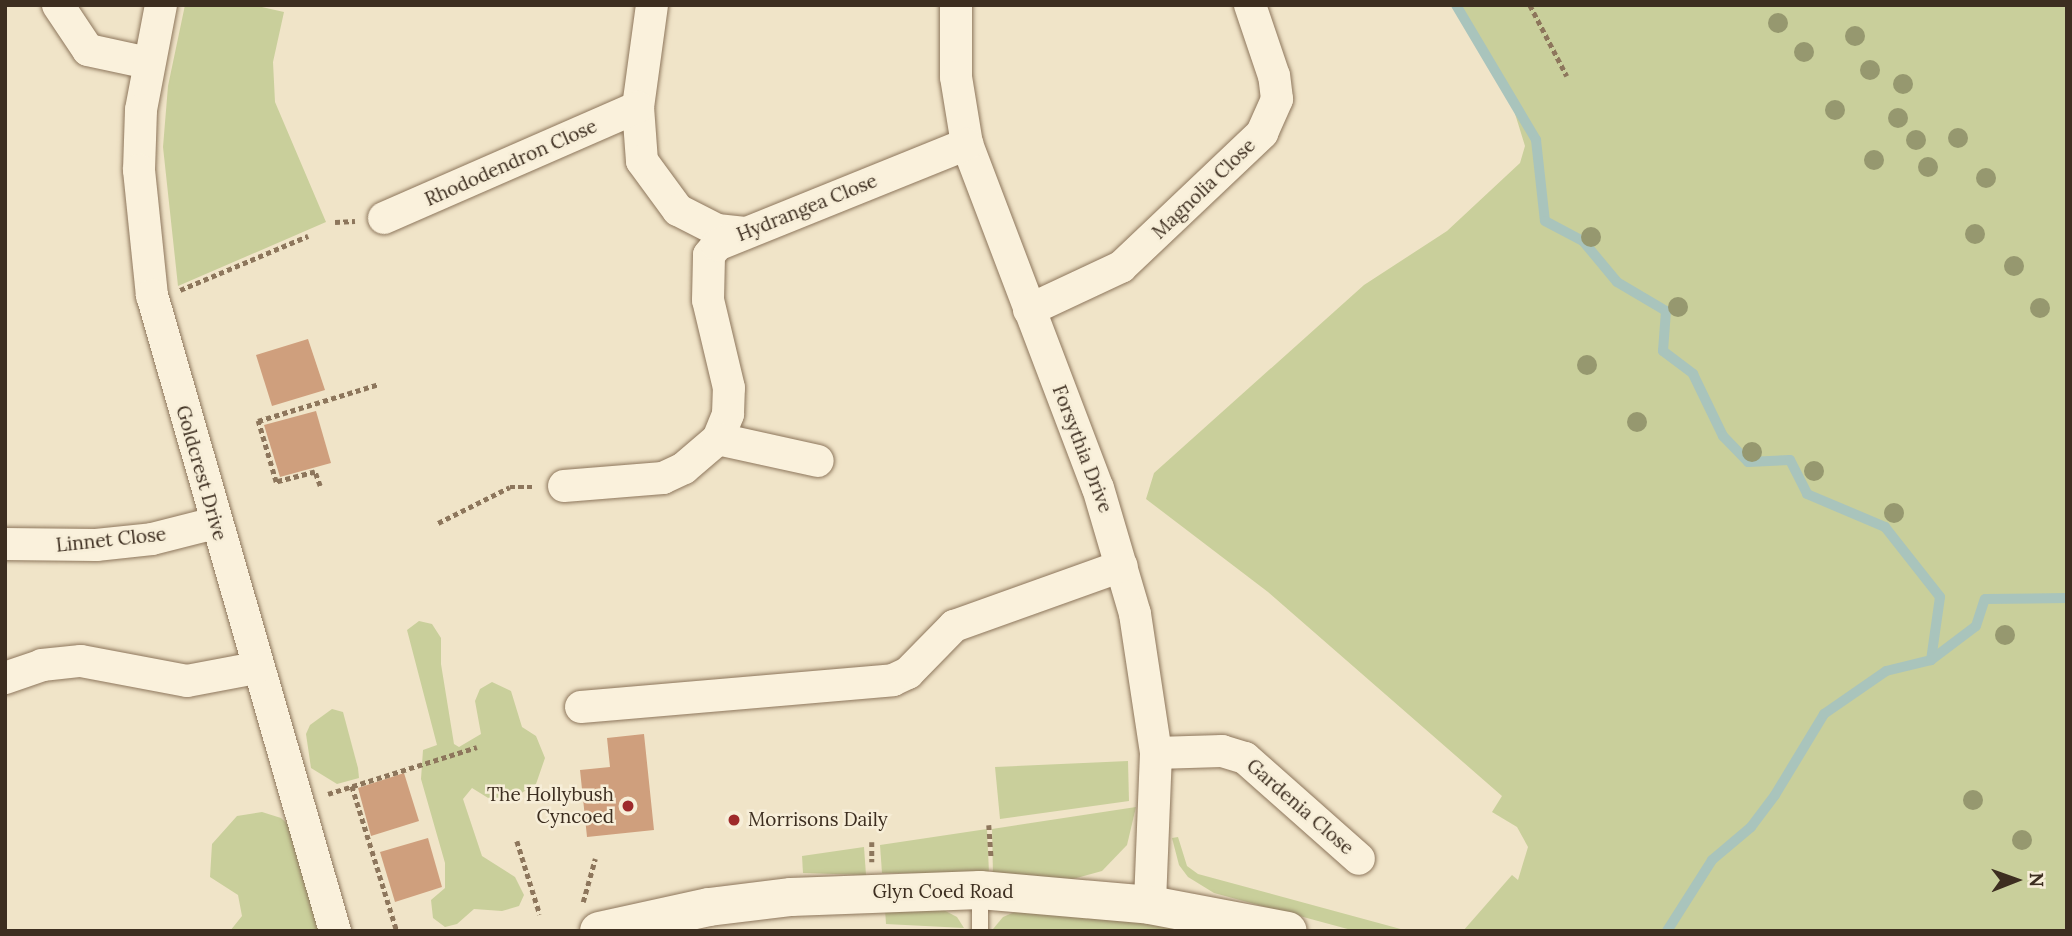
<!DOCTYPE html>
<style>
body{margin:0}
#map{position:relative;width:2072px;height:936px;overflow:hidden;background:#f0e4c8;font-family:Lora,serif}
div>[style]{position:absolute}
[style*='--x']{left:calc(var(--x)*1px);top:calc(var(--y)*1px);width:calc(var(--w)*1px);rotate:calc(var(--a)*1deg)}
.green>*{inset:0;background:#c9cf9b}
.stream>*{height:10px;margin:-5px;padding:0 5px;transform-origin:5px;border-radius:5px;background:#a9c4bc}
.building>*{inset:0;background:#cf9f7d}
.path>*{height:4.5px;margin-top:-2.25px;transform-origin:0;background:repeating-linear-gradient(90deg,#8d765c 0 5px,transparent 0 8.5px)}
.roads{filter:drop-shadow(0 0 2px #8d765c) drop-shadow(0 0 2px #8d765c)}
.lane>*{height:16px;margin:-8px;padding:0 8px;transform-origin:8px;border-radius:8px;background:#faf1dc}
.street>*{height:32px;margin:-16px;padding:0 16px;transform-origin:16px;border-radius:16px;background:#faf1dc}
.secondary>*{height:38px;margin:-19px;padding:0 19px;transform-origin:19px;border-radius:19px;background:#faf1dc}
.trees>*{width:20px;height:20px;margin:-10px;border-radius:50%;background:#96986f}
.dots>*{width:19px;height:19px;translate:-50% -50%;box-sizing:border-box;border:4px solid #f7eed8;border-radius:50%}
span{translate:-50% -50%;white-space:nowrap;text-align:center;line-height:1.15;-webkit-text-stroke:5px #f7eed8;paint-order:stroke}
.street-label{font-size:19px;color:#3d2e20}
.poi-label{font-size:19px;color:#3d2e20}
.right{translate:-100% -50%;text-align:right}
.left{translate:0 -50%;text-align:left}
.frame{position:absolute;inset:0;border:7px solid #3d2e20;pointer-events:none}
.north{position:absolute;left:1981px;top:845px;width:70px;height:70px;-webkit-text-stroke:5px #f7eed8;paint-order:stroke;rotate:89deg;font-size:19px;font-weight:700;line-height:28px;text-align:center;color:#3d2e20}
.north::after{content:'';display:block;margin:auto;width:24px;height:32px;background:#3d2e20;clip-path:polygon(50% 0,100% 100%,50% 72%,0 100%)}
</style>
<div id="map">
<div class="green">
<div style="clip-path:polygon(185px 5px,253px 5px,284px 12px,273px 62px,275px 102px,326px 222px,178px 286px,163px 147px,168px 86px)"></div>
<div style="clip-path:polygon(1452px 5px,2067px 5px,2067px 931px,1463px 931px,1512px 875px,1518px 880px,1528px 847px,1517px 827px,1492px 812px,1502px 796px,1268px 592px,1146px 499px,1154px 473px,1364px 285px,1447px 231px,1520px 163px,1525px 146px,1512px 104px)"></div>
<div style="clip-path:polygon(419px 621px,432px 624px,441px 638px,441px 664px,454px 744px,459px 747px,481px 734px,475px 701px,480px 689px,492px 682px,511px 691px,522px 727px,536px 736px,545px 758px,536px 784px,515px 797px,493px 801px,472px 788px,463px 799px,482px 856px,515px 877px,524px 895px,519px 906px,502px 911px,474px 909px,457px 924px,445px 927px,433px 918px,431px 900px,445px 888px,445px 863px,421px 779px,423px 750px,437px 745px,407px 630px)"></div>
<div style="clip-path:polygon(332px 709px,343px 712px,358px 768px,359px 778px,337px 784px,311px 768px,306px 734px,310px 725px)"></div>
<div style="clip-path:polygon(1128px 761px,1129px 801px,1000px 819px,995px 767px)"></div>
<div style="clip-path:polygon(1136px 807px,1127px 845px,1102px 871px,1073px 879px,993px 875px,992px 829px)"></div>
<div style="clip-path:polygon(262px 812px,281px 818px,299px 834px,322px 931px,230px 931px,242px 916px,238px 895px,210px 877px,212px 844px,237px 816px)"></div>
<div style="clip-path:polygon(987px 829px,989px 873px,882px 873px,880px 845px)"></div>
<div style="clip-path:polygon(1178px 837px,1187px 866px,1198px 874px,1408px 931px,1355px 931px,1214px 893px,1188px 877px,1179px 865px,1172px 838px)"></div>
<div style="clip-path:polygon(864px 847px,866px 875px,803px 873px,802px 856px)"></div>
<div style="clip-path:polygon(938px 907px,957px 917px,964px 928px,886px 924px,885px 909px)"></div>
<div style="clip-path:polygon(1019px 910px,1075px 913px,1193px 931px,993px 929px,1003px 917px)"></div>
</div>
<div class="stream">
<div style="--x:1456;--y:5;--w:157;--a:59.3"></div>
<div style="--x:1536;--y:140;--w:81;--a:83.7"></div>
<div style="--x:1545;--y:221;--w:43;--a:27.8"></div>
<div style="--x:1583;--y:241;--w:53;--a:50.3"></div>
<div style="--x:1617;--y:282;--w:57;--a:30.6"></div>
<div style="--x:1666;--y:311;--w:40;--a:94.3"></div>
<div style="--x:1663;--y:351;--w:38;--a:37"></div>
<div style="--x:1693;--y:374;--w:69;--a:64.2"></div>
<div style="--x:1723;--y:436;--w:36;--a:46"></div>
<div style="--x:1748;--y:462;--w:42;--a:-2.7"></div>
<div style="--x:1790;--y:460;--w:38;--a:63"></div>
<div style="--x:1807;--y:494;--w:85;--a:22.9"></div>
<div style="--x:1885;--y:527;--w:89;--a:51.8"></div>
<div style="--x:1940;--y:597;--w:64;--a:98.1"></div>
<div style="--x:1667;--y:931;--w:84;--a:-57.6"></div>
<div style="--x:1712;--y:860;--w:51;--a:-40.2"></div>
<div style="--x:1751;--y:827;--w:40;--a:-53"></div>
<div style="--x:1775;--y:795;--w:95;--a:-58.8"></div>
<div style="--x:1824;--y:714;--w:75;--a:-34.7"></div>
<div style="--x:1886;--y:671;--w:46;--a:-13.7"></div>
<div style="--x:1931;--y:660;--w:56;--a:-37.1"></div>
<div style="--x:1976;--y:626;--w:28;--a:-72"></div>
<div style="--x:1985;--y:599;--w:82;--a:-0.7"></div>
</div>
<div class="building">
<div style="clip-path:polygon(308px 339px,325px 390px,272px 406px,256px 355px)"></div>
<div style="clip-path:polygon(316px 411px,331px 463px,280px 477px,264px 425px)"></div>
<div style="clip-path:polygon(644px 734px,654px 830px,587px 837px,580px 770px,610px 767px,607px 738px)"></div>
<div style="clip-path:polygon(404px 773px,419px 821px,371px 836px,358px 788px)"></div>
<div style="clip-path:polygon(428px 838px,442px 887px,395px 902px,380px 852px)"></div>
</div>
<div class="path">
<div style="--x:1530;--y:5;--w:80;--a:62.5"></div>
<div style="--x:335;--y:222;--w:20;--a:-3"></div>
<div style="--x:180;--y:290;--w:139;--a:-22.9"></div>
<div style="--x:320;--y:486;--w:15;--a:-110"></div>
<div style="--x:315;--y:472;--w:40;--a:165.6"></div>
<div style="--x:276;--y:482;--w:64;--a:-106.4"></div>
<div style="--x:258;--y:421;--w:127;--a:-17"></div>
<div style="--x:438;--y:523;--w:80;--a:-26.6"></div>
<div style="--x:510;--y:487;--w:24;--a:0"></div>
<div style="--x:352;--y:786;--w:152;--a:72.8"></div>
<div style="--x:328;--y:794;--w:156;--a:-17.5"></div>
<div style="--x:989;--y:825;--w:31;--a:86"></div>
<div style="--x:517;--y:841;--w:77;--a:72.7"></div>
<div style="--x:872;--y:842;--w:20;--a:90"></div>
<div style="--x:583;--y:902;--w:45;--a:-74.4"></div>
</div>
<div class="roads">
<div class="lane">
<div style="--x:980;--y:931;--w:41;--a:-90"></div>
</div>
<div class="street">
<div style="--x:58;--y:5;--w:54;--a:56.3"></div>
<div style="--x:88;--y:50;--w:61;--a:12.2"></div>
<div style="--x:161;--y:5;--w:107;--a:100.8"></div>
<div style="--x:141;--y:110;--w:60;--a:91.9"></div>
<div style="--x:139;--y:170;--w:126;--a:84.1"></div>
<div style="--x:152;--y:295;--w:662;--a:73.95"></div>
<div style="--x:652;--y:5;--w:103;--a:97.8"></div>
<div style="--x:638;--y:107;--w:54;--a:85.8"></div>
<div style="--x:642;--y:161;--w:61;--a:53.7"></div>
<div style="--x:678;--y:210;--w:44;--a:27.1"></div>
<div style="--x:717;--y:230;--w:28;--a:6"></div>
<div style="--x:956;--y:5;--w:72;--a:90"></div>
<div style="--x:956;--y:77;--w:68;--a:80.7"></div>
<div style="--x:967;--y:144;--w:368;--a:69.2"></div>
<div style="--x:1098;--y:488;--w:131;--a:73.6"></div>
<div style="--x:1135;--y:614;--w:141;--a:81.4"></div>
<div style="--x:1156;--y:753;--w:152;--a:92.3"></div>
<div style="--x:384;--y:218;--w:277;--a:-23.6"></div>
<div style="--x:1029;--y:310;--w:102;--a:-25.1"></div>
<div style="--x:1121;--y:267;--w:195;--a:-43.5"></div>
<div style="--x:1262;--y:133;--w:37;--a:-66"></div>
<div style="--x:1277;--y:99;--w:23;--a:-97"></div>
<div style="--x:1274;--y:76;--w:75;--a:-108.7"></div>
<div style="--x:718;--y:439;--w:27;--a:-68"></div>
<div style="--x:728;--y:414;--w:26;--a:-88"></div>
<div style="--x:729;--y:388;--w:90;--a:-103.4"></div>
<div style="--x:708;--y:300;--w:45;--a:-88.7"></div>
<div style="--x:709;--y:255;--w:13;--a:-51"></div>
<div style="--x:717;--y:245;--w:270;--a:-22"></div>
<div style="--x:564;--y:486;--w:99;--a:-4.6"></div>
<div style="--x:663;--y:478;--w:23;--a:-25"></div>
<div style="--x:684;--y:468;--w:45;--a:-40.5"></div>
<div style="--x:718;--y:439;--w:102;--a:12.4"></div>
<div style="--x:5;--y:544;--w:91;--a:0.6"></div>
<div style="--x:96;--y:545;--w:56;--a:-6.1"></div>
<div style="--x:152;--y:539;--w:65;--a:-14.3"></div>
<div style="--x:5;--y:678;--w:39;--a:-19"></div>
<div style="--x:42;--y:665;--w:39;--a:-6"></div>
<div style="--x:81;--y:661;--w:108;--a:10.7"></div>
<div style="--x:187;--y:681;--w:70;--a:-10.7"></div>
<div style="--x:581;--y:707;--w:313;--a:-4.9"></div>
<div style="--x:893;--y:680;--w:17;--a:-25"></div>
<div style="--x:908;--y:673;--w:66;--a:-45.6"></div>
<div style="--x:954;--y:626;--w:178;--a:-19.7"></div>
<div style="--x:1156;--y:753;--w:66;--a:-1.7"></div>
<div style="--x:1222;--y:751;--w:24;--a:17"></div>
<div style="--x:1245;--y:758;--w:152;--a:41.5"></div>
</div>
<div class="secondary">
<div style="--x:599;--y:931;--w:113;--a:-12.3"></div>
<div style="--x:709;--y:907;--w:83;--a:-7"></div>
<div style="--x:791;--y:897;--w:189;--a:-2.1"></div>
<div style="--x:980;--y:890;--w:171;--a:5"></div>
<div style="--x:1150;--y:905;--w:140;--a:10.7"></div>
</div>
</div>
<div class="trees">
<div style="left:1778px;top:23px"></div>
<div style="left:1855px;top:36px"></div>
<div style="left:1804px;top:52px"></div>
<div style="left:1870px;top:70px"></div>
<div style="left:1903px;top:84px"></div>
<div style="left:1835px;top:110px"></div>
<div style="left:1898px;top:118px"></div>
<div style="left:1958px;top:138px"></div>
<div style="left:1916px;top:140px"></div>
<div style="left:1874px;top:160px"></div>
<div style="left:1928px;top:167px"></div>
<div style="left:1986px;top:178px"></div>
<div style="left:1975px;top:234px"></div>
<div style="left:1591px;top:237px"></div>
<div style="left:2014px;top:266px"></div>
<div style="left:1678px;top:307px"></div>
<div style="left:2040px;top:308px"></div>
<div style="left:1587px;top:365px"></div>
<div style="left:1637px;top:422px"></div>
<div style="left:1752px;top:452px"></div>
<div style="left:1814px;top:471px"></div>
<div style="left:1894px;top:513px"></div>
<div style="left:2005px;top:635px"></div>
<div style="left:1973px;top:800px"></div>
<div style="left:2022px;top:840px"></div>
</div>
<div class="dots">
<div style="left:628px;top:806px;background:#9e2a2b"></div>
<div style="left:734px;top:820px;background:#9e2a2b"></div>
</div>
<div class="street-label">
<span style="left:511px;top:163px;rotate:-24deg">Rhododendron Close</span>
<span style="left:1204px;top:189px;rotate:-44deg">Magnolia Close</span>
<span style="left:807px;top:208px;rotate:-22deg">Hydrangea Close</span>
<span style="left:1082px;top:449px;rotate:69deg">Forsythia Drive</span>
<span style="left:201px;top:473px;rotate:74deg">Goldcrest Drive</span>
<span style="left:111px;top:540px;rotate:-6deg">Linnet Close</span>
<span style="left:1300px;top:807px;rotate:41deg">Gardenia Close</span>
<span style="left:943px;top:892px">Glyn Coed Road</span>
</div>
<div class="poi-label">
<span class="right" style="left:614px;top:806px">The Hollybush<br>Cyncoed</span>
<span class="left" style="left:748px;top:820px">Morrisons Daily</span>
</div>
<div class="frame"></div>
<div class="north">N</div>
</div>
